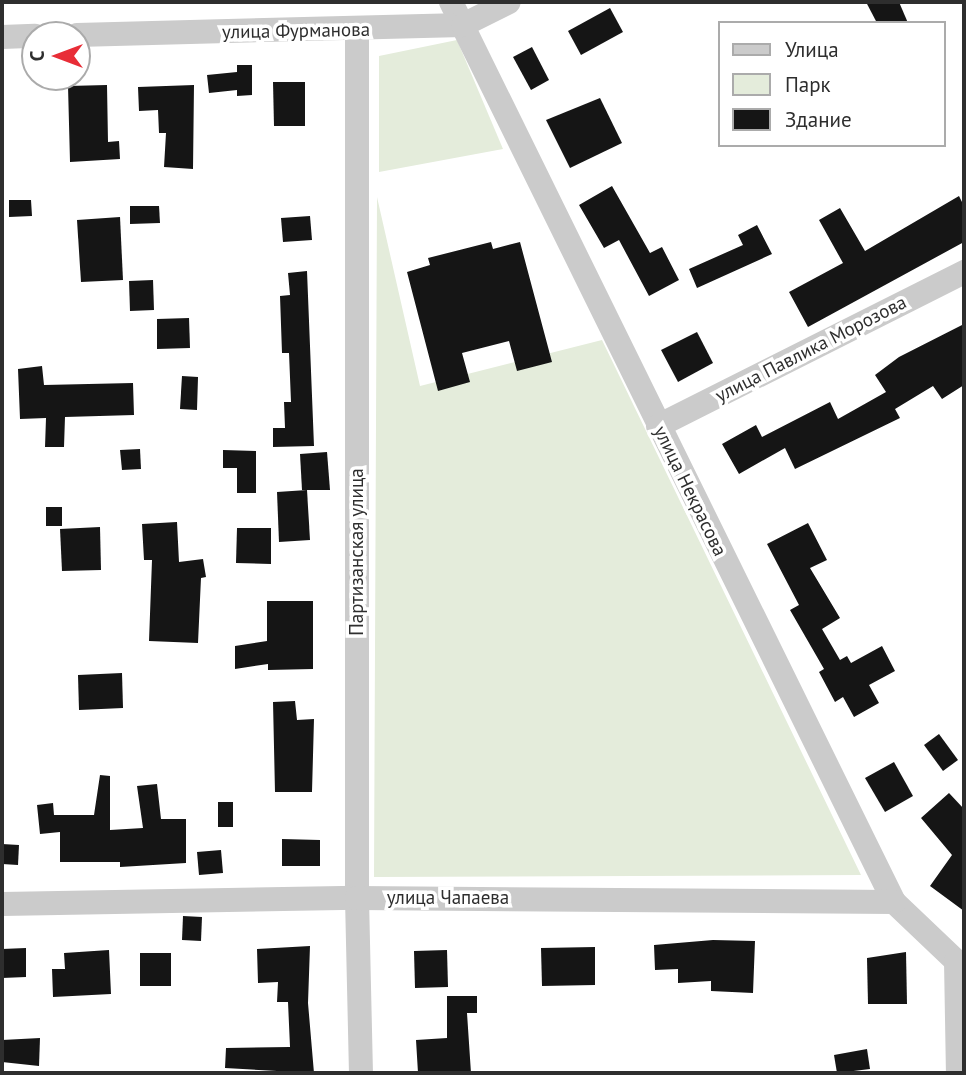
<!DOCTYPE html>
<meta charset="utf-8">
<style>
body{margin:0}
#map{position:relative;width:966px;height:1075px;overflow:hidden;background:#fff;font-family:"PT Sans",sans-serif}
div>[style]{position:absolute}
[style*='--x']{left:calc(var(--x)*1px);top:calc(var(--y)*1px);width:calc(var(--w)*1px);rotate:calc(var(--a)*1deg)}
.green>*{inset:0;background:#e4ecdb}
.building>*{inset:0;background:#151515}
.minor>*{height:24px;margin:-12px;padding:0 12px;transform-origin:12px;border-radius:12px;background:#cbcbcb}
span{translate:-50% -50%;white-space:nowrap;text-align:center;line-height:1.15;-webkit-text-stroke:7px #fff;paint-order:stroke}
.street-label{font-size:19px;color:#2e2e2e}
.frame{position:absolute;inset:0;border:4px solid #2e2e2e;pointer-events:none}
.legend{position:absolute;left:718px;top:21px;width:228px;height:126px;box-sizing:border-box;background:#fff;border:2px solid #ababab;margin:0;padding:9px 12px;list-style:none;font-size:21px;color:#2e2e2e}
.legend li{display:flex;align-items:center;gap:14px;height:35px}
.legend b{width:35px;border:2px solid #ababab}
.north{position:absolute;left:21px;top:21px;width:70px;height:70px;box-sizing:border-box;background:#fff;border:2px solid #ababab;border-radius:50%;rotate:270deg;font-size:19px;font-weight:700;line-height:28px;text-align:center;color:#2e2e2e}
.north::after{content:'';display:block;margin:auto;width:24px;height:32px;background:#e82d37;clip-path:polygon(50% 0,100% 100%,50% 72%,0 100%)}
</style>
<div id="map">
<div class="green">
<div style="clip-path:polygon(457px 40px,503px 149px,379px 172px,379px 56px)"></div>
<div style="clip-path:polygon(377px 197px,420px 386px,602px 340px,861px 875px,374px 877px)"></div>
</div>
<div class="building">
<div style="clip-path:polygon(866px 2px,899px 2px,908px 23px,877px 23px)"></div>
<div style="clip-path:polygon(610px 8px,623px 32px,581px 55px,568px 31px)"></div>
<div style="clip-path:polygon(532px 47px,549px 80px,531px 90px,513px 57px)"></div>
<div style="clip-path:polygon(237px 65px,252px 65px,252px 95px,237px 96px,237px 90px,209px 93px,207px 75px,237px 72px)"></div>
<div style="clip-path:polygon(273px 82px,305px 82px,305px 126px,274px 126px)"></div>
<div style="clip-path:polygon(107px 85px,108px 142px,119px 141px,120px 159px,70px 162px,68px 86px)"></div>
<div style="clip-path:polygon(194px 85px,193px 169px,164px 167px,166px 133px,159px 133px,158px 110px,139px 111px,138px 87px)"></div>
<div style="clip-path:polygon(600px 98px,622px 143px,570px 168px,546px 120px)"></div>
<div style="clip-path:polygon(612px 186px,650px 253px,662px 247px,679px 280px,649px 296px,619px 240px,604px 248px,579px 205px)"></div>
<div style="clip-path:polygon(959px 196px,964px 206px,964px 242px,808px 327px,789px 292px,843px 263px,819px 220px,840px 208px,865px 251px)"></div>
<div style="clip-path:polygon(9px 200px,31px 200px,32px 216px,9px 217px)"></div>
<div style="clip-path:polygon(130px 206px,159px 206px,160px 223px,130px 224px)"></div>
<div style="clip-path:polygon(310px 216px,312px 240px,283px 242px,281px 218px)"></div>
<div style="clip-path:polygon(120px 217px,123px 280px,81px 282px,77px 220px)"></div>
<div style="clip-path:polygon(757px 225px,772px 254px,697px 288px,689px 269px,743px 245px,738px 235px)"></div>
<div style="clip-path:polygon(491px 242px,493px 249px,520px 242px,552px 362px,517px 371px,509px 341px,462px 353px,470px 382px,438px 391px,407px 272px,430px 265px,428px 258px)"></div>
<div style="clip-path:polygon(307px 271px,314px 446px,273px 447px,273px 428px,285px 428px,284px 402px,291px 402px,289px 353px,282px 353px,280px 296px,290px 295px,288px 273px)"></div>
<div style="clip-path:polygon(153px 280px,154px 310px,130px 311px,129px 281px)"></div>
<div style="clip-path:polygon(189px 318px,190px 348px,157px 349px,157px 319px)"></div>
<div style="clip-path:polygon(964px 324px,964px 385px,942px 399px,933px 386px,895px 409px,900px 418px,795px 469px,785px 448px,739px 474px,722px 444px,756px 425px,762px 437px,830px 402px,838px 419px,886px 392px,875px 375px,899px 357px)"></div>
<div style="clip-path:polygon(697px 332px,713px 363px,678px 382px,661px 350px)"></div>
<div style="clip-path:polygon(42px 366px,44px 385px,133px 383px,134px 415px,65px 417px,64px 447px,45px 447px,46px 418px,20px 419px,18px 369px)"></div>
<div style="clip-path:polygon(182px 376px,198px 377px,197px 410px,180px 409px)"></div>
<div style="clip-path:polygon(140px 449px,141px 469px,122px 470px,120px 450px)"></div>
<div style="clip-path:polygon(223px 450px,256px 451px,256px 493px,237px 493px,237px 468px,223px 468px)"></div>
<div style="clip-path:polygon(327px 452px,330px 490px,302px 490px,300px 454px)"></div>
<div style="clip-path:polygon(307px 490px,310px 540px,279px 542px,277px 492px)"></div>
<div style="clip-path:polygon(46px 507px,62px 507px,62px 526px,46px 526px)"></div>
<div style="clip-path:polygon(177px 522px,179px 562px,203px 559px,206px 577px,201px 578px,198px 643px,149px 641px,152px 560px,144px 560px,142px 524px)"></div>
<div style="clip-path:polygon(808px 523px,827px 560px,810px 568px,840px 618px,822px 629px,840px 660px,847px 656px,851px 663px,882px 646px,895px 671px,869px 685px,879px 703px,854px 717px,843px 697px,835px 702px,819px 672px,824px 669px,790px 610px,799px 605px,767px 544px)"></div>
<div style="clip-path:polygon(100px 527px,101px 570px,62px 571px,60px 529px)"></div>
<div style="clip-path:polygon(237px 528px,271px 528px,271px 564px,236px 563px)"></div>
<div style="clip-path:polygon(267px 601px,313px 601px,313px 669px,268px 670px,268px 664px,235px 669px,235px 646px,267px 641px)"></div>
<div style="clip-path:polygon(122px 673px,123px 708px,79px 710px,78px 675px)"></div>
<div style="clip-path:polygon(295px 701px,297px 720px,314px 719px,312px 792px,275px 792px,273px 702px)"></div>
<div style="clip-path:polygon(939px 734px,958px 760px,943px 771px,924px 745px)"></div>
<div style="clip-path:polygon(894px 762px,913px 796px,885px 812px,865px 778px)"></div>
<div style="clip-path:polygon(100px 775px,110px 776px,110px 830px,143px 828px,137px 786px,157px 784px,161px 819px,186px 819px,186px 863px,120px 867px,120px 862px,60px 862px,60px 832px,40px 834px,37px 805px,53px 803px,54px 815px,94px 815px)"></div>
<div style="clip-path:polygon(949px 793px,964px 809px,964px 911px,930px 886px,952px 855px,921px 818px)"></div>
<div style="clip-path:polygon(218px 802px,233px 802px,233px 827px,218px 827px)"></div>
<div style="clip-path:polygon(282px 839px,320px 840px,320px 866px,282px 866px)"></div>
<div style="clip-path:polygon(2px 844px,19px 845px,18px 865px,2px 864px)"></div>
<div style="clip-path:polygon(221px 850px,223px 873px,199px 875px,197px 852px)"></div>
<div style="clip-path:polygon(183px 916px,202px 917px,201px 941px,182px 940px)"></div>
<div style="clip-path:polygon(713px 940px,755px 941px,753px 993px,711px 991px,711px 981px,678px 983px,678px 969px,655px 970px,654px 945px)"></div>
<div style="clip-path:polygon(310px 946px,308px 1003px,314px 1073px,225px 1068px,226px 1048px,290px 1047px,288px 1002px,277px 1002px,278px 982px,258px 983px,257px 949px)"></div>
<div style="clip-path:polygon(595px 947px,595px 985px,542px 986px,541px 948px)"></div>
<div style="clip-path:polygon(26px 948px,26px 977px,2px 978px,2px 949px)"></div>
<div style="clip-path:polygon(109px 950px,111px 994px,53px 997px,52px 969px,65px 969px,64px 953px)"></div>
<div style="clip-path:polygon(447px 950px,448px 987px,415px 988px,414px 951px)"></div>
<div style="clip-path:polygon(906px 952px,907px 1004px,868px 1004px,867px 958px)"></div>
<div style="clip-path:polygon(140px 953px,171px 953px,171px 986px,140px 986px)"></div>
<div style="clip-path:polygon(447px 996px,477px 996px,477px 1013px,467px 1013px,471px 1073px,418px 1073px,416px 1040px,447px 1038px)"></div>
<div style="clip-path:polygon(40px 1038px,39px 1066px,2px 1062px,2px 1040px)"></div>
<div style="clip-path:polygon(867px 1049px,870px 1069px,837px 1073px,834px 1055px)"></div>
</div>
<div class="minor">
<div style="--x:451;--y:2;--w:1003;--a:63.79"></div>
<div style="--x:894;--y:902;--w:86;--a:43.6"></div>
<div style="--x:357;--y:30;--w:868;--a:90"></div>
<div style="--x:357;--y:898;--w:175;--a:88.7"></div>
<div style="--x:77;--y:35;--w:386;--a:-1.5"></div>
<div style="--x:463;--y:25;--w:51;--a:-26.6"></div>
<div style="--x:2;--y:37;--w:33;--a:-2"></div>
<div style="--x:658;--y:426;--w:343;--a:-26.7"></div>
<div style="--x:2;--y:904;--w:355;--a:-1"></div>
<div style="--x:357;--y:898;--w:537;--a:0.43"></div>
<div style="--x:956;--y:961;--w:112;--a:89"></div>
</div>
<div class="street-label">
<span style="left:296px;top:31px;rotate:-1deg">улица Фурманова</span>
<span style="left:811px;top:349px;rotate:-27deg">улица Павлика Морозова</span>
<span style="left:690px;top:491px;rotate:64deg">улица Некрасова</span>
<span style="left:357px;top:552px;rotate:-90deg">Партизанская улица</span>
<span style="left:448px;top:898px">улица Чапаева</span>
</div>
<div class="frame"></div>
<ul class="legend">
<li><b style="height:9px;background:#cbcbcb"></b>Улица</li>
<li><b style="height:19px;background:#e4ecdb"></b>Парк</li>
<li><b style="height:19px;background:#151515"></b>Здание</li>
</ul>
<div class="north">С</div>
</div>
